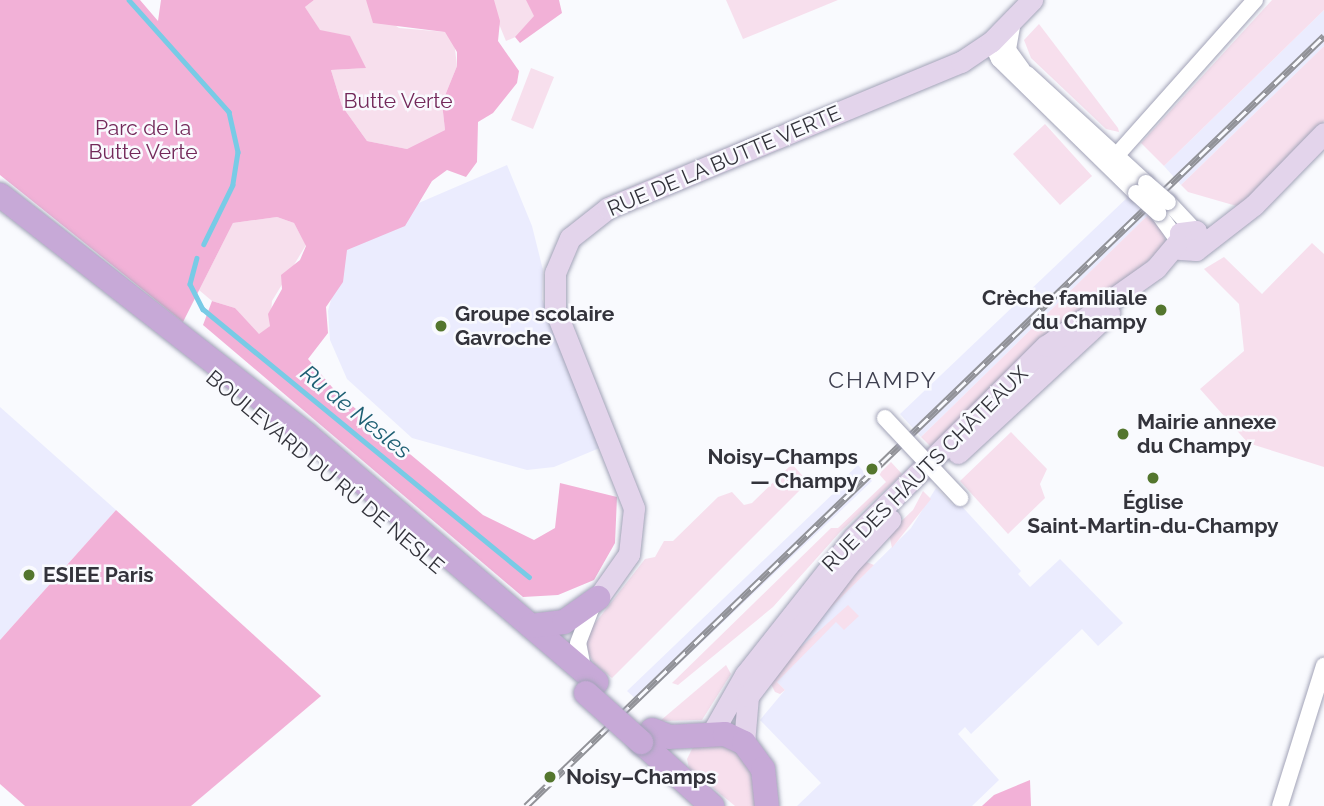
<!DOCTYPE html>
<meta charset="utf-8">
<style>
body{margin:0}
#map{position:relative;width:1324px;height:806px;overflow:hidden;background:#f9fafe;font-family:Raleway,sans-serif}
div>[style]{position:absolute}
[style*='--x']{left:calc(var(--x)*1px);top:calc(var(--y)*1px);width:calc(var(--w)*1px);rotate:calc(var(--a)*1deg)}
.built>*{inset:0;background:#ebecfe}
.green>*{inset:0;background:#f7dfed}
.forest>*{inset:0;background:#f2b1d7}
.stream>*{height:4.5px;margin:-2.25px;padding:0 2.25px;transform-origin:2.25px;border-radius:2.25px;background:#78cbe6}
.roads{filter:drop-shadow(0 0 2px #a2a3b7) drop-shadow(0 0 2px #a2a3b7)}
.street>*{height:16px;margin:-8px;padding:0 8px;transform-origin:8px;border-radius:8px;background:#fff}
.secondary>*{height:21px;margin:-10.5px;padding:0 10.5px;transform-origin:10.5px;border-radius:10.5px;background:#e3d4eb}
.primary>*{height:24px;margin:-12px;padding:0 12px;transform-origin:12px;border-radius:12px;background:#c7a9d7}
.rail>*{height:7px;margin-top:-3.5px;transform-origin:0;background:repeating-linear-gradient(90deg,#f9fafe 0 13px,#919298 0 26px);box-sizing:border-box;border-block:2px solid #919298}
.bridges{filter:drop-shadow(0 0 2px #a2a3b7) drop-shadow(0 0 2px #a2a3b7)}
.street-bridge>*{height:16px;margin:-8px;padding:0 8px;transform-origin:8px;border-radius:8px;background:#fff}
.primary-bridge>*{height:24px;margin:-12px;padding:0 12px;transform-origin:12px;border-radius:12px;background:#c7a9d7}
.dots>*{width:19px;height:19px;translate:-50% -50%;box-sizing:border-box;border:4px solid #f9fafe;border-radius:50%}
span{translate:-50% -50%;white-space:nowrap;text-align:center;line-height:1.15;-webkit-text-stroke:5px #f9fafe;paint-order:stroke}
.park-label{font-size:21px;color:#73295a}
.street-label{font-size:21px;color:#33333b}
.poi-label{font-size:21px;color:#33333b;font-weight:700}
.right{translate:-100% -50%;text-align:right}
.left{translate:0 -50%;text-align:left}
.neighbourhood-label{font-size:23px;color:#3e3f4f;letter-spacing:2px}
.water-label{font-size:23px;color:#1d5f73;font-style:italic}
</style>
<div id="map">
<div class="built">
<div style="clip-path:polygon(1324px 10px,1324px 46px,1181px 185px,1164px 166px)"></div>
<div style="clip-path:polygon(507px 165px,532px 226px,543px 270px,542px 299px,602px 447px,554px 467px,527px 470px,412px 438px,347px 379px,330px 340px,328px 311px,346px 245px,414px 205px)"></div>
<div style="clip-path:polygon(1130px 195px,1149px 214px,921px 437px,900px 414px)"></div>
<div style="clip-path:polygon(0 407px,116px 510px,0 640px)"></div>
<div style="clip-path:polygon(858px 465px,872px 481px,639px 702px,627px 691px,839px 488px,837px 485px)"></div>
<div style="clip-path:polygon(936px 488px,953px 505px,957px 501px,1021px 571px,1018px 574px,1030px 587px,1060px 559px,1123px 623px,1098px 646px,1082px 629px,971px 734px,965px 727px,958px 734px,999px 780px,972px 806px,797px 806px,821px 783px,760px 720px,785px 690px,771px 676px,808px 630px,911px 528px)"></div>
</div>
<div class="green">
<div style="clip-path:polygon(314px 0,366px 0,371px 9px,399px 28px,446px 32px,454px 41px,457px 66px,442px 103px,445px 130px,407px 149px,367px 141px,342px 106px,331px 70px,365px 68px,320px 31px,305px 7px)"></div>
<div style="clip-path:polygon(489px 0,535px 0,545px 24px,506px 41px)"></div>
<div style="clip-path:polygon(726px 0,838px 0,743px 39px)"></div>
<div style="clip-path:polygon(1272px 0,1324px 0,1324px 10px,1164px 166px,1141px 143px)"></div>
<div style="clip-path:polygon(1039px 24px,1118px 128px,1119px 132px,1106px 129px,1031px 58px,1024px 40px)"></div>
<div style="clip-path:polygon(1324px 46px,1324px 121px,1258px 193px,1240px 207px,1188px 192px,1181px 185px)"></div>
<div style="clip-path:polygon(531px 68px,554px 77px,533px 129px,511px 120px)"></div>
<div style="clip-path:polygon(1045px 124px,1092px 176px,1060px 205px,1013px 154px)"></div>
<div style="clip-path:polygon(1149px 214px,1164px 234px,1166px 245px,934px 450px,921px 437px)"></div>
<div style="clip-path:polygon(277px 217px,294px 223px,306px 245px,272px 301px,270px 326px,260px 334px,253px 333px,235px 308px,212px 301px,199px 290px,233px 223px)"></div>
<div style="clip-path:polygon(1312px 243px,1324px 254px,1324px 467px,1248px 443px,1200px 389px,1244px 351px,1239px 304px,1204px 269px,1224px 257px,1262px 294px)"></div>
<div style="clip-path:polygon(1011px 432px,1047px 469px,1040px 484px,1045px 498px,1008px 534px,960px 481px)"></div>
<div style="clip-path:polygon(891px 462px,902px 474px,840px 532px,773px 607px,678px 685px,672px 683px,831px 528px,838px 528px,886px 482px,879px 474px)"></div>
<div style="clip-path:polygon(792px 464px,808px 482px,612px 678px,594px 664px,586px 648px,589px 631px,645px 559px,655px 557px,664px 541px,673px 541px,718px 497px,732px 492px,744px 505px,752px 503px)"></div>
<div style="clip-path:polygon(923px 491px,931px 499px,892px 548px,889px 533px,913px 510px)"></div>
<div style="clip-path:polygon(864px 561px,874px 565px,808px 630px)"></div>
<div style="clip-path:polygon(848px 605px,859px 616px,844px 630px,836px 622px,777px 682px,785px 690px,780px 694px,775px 692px,770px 682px,795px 646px,802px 646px)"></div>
<div style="clip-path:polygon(726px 665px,731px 674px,702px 720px,660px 721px)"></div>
<div style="clip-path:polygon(724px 741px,751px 762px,756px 806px,735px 806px,689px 768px,687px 759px,693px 747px)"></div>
</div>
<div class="forest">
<div style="clip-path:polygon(0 0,140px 0,158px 21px,161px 0,314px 0,305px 7px,320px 30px,350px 36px,366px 68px,331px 70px,342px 106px,367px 141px,407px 149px,445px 130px,442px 103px,457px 66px,457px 52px,445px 32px,373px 23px,366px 0,494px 0,500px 21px,498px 41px,519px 71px,517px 83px,493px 113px,478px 122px,477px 162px,466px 177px,447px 170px,432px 181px,405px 226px,347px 250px,343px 282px,326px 307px,328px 333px,308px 359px,338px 394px,483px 515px,534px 540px,555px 528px,560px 483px,617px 497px,615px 543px,594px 580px,558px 595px,523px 597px,203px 325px,212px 301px,235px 308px,259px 334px,270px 326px,268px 314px,282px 289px,281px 275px,300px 260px,306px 246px,294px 223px,277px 217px,233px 223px,183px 322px,0 175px)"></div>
<div style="clip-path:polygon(526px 0,559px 0,562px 13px,520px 43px,515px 37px,534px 16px)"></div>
<div style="clip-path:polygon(116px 510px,321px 696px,191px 806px,25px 806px,0 784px,0 640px)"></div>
<div style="clip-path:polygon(1030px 780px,1031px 806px,982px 806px,994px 795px)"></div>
</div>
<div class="stream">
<div style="--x:129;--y:0;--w:150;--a:48.2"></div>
<div style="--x:229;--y:112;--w:41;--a:77.3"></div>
<div style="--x:238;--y:152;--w:33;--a:99"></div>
<div style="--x:233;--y:185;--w:66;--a:116.2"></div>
<div style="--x:197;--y:258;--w:27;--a:105"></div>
<div style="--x:190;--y:284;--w:28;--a:63"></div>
<div style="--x:203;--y:309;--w:422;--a:39.4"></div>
</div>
<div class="roads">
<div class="street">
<div style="--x:1013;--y:21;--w:29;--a:100"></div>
<div style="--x:1008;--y:50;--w:24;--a:54"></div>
<div style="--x:991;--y:42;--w:19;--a:65"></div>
<div style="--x:999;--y:59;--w:192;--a:44.4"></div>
<div style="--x:1027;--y:74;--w:161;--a:42.5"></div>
<div style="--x:1116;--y:156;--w:209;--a:-48.3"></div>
<div style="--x:1168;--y:202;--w:37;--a:47"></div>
<div style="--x:1158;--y:213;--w:32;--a:54"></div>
<div style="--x:583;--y:668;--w:25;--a:-101"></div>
<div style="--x:578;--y:643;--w:39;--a:-69"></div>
<div style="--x:1280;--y:806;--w:147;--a:-72.6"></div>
</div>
<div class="secondary">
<div style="--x:1199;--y:247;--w:16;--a:-101"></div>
<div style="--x:1196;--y:231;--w:16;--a:173"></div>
<div style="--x:1180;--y:233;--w:16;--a:86"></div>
<div style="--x:1181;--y:249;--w:15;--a:4"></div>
<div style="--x:1196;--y:250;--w:73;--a:-37.8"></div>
<div style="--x:1254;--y:205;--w:100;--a:-45.8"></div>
<div style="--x:958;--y:453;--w:206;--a:-42.8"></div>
<div style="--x:598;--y:598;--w:54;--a:-54.8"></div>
<div style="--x:629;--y:554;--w:46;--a:-83.8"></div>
<div style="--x:634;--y:508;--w:214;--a:-111.7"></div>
<div style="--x:555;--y:309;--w:36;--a:-90"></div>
<div style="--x:555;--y:273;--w:38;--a:-67"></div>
<div style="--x:570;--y:238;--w:48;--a:-38.3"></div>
<div style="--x:608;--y:208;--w:382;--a:-22.5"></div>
<div style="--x:961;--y:62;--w:36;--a:-34"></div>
<div style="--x:991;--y:42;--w:59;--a:-45.7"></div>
<div style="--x:712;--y:733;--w:67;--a:-60.4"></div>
<div style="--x:745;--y:675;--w:176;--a:-51.7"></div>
<div style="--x:854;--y:537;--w:271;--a:-44.9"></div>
<div style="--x:1046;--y:346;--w:135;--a:-35.3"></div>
<div style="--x:1156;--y:268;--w:33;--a:-50"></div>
<div style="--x:744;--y:743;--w:47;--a:-85.1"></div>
<div style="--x:748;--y:696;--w:165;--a:-52.6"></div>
<div style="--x:848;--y:565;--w:62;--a:-47"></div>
</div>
<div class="primary">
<div style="--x:0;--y:195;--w:388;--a:38"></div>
<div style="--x:306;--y:434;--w:382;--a:40.5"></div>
<div style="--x:531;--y:626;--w:33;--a:-7"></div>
<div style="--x:564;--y:622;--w:42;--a:-35.2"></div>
<div style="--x:652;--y:730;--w:18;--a:22"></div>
<div style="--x:669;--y:737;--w:56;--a:-3.1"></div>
<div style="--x:725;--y:734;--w:21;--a:25"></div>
<div style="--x:744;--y:743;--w:32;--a:54"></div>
<div style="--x:763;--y:769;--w:37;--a:84"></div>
<div style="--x:641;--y:742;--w:96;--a:42"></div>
</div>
</div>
<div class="rail">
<div style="--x:526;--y:806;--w:1109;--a:-43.98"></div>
</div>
<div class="bridges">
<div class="street-bridge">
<div style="--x:1146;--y:183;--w:29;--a:41"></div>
<div style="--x:1136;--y:193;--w:30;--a:42"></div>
<div style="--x:885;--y:418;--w:110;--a:46.8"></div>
</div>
<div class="primary-bridge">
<div style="--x:586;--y:693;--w:74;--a:41.7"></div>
</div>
</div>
<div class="dots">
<div style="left:1161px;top:310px;background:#54762e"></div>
<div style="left:441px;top:326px;background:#54762e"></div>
<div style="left:1123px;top:434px;background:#54762e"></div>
<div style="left:872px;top:469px;background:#54762e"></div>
<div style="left:1153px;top:478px;background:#54762e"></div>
<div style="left:29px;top:575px;background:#54762e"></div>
<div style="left:550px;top:777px;background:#54762e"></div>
</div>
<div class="park-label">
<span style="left:398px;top:101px">Butte Verte</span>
<span style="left:143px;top:140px">Parc de la<br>Butte Verte</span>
</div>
<div class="street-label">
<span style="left:724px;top:161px;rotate:-23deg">RUE DE LA BUTTE VERTE</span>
<span style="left:925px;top:469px;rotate:-45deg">RUE DES HAUTS CHÂTEAUX</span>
<span style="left:325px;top:472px;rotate:40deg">BOULEVARD DU RÛ DE NESLE</span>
</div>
<div class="poi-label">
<span class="right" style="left:1147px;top:310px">Crèche familiale<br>du Champy</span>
<span class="left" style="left:455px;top:326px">Groupe scolaire<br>Gavroche</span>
<span class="left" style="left:1137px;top:434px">Mairie annexe<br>du Champy</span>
<span class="right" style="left:858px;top:469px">Noisy–Champs<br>— Champy</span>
<span style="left:1153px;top:514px">Église<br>Saint-Martin-du-Champy</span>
<span class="left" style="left:43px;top:575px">ESIEE Paris</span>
<span class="left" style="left:566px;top:777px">Noisy–Champs</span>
</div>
<div class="neighbourhood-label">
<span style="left:883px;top:380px">CHAMPY</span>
</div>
<div class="water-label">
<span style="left:356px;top:412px;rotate:39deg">Ru de Nesles</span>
</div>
</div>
